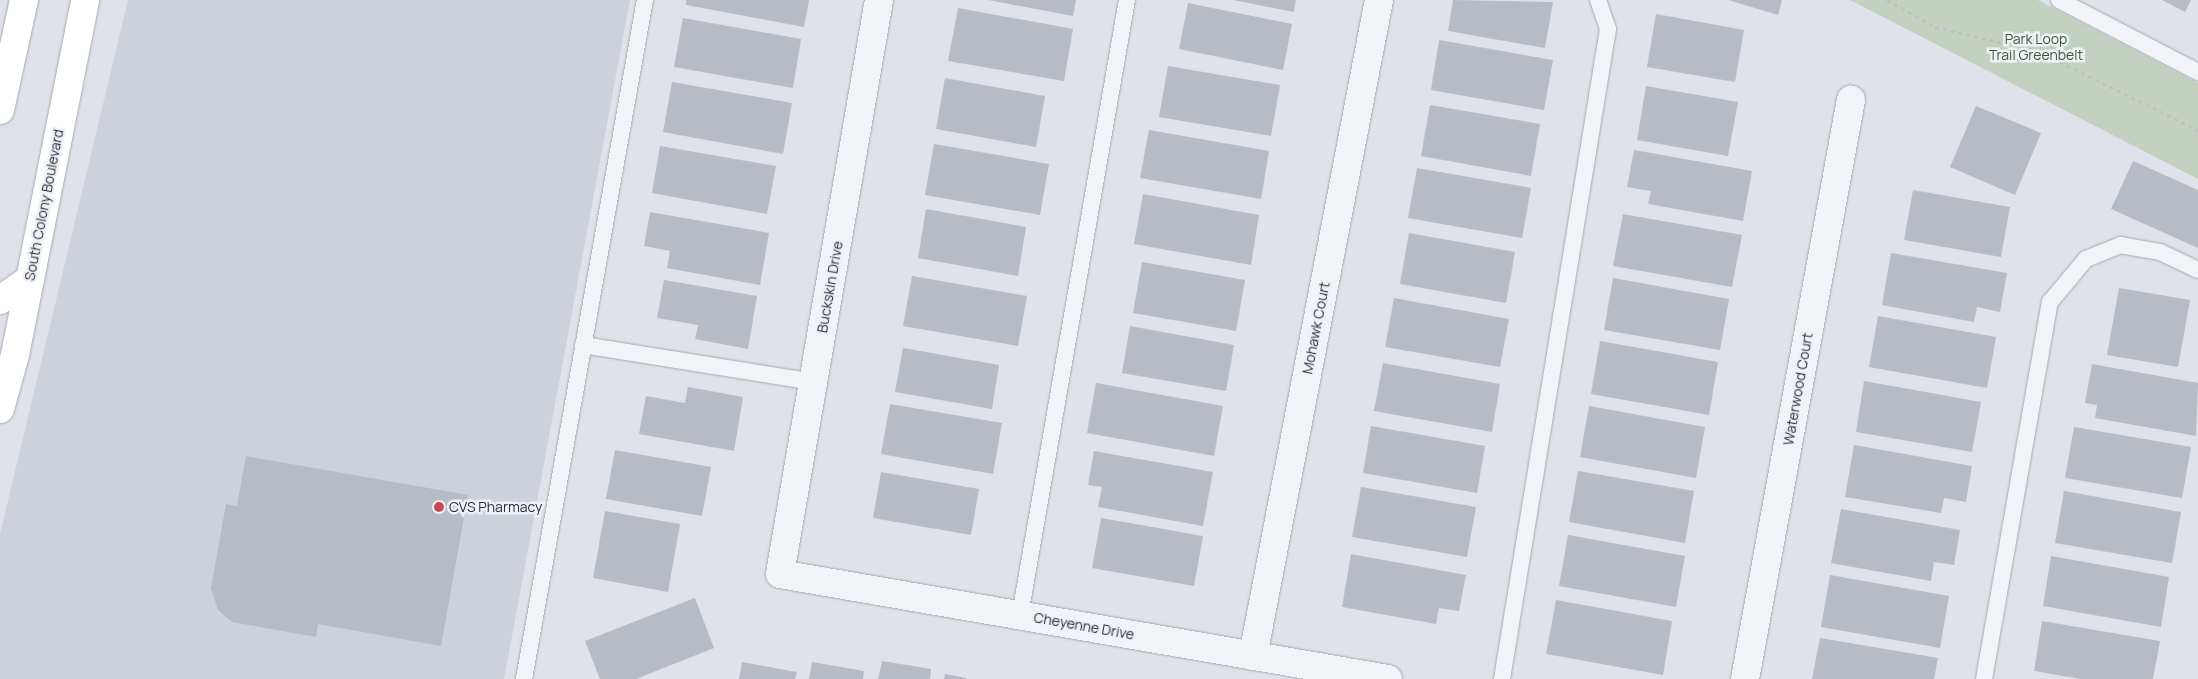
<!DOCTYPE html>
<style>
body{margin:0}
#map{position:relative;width:2198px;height:679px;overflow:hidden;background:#dfe2e8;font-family:Manrope,sans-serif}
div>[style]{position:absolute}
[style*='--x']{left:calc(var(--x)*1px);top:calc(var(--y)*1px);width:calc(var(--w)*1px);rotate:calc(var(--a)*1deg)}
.built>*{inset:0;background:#cdd1da}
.green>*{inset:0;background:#c4d1c1}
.building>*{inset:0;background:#b7bbc4}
.path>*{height:3px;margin-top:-1.5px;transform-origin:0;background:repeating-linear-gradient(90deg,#bec0c6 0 4px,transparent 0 8px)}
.roads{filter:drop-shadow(0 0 1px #a5a9b2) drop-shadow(0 0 1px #a5a9b2)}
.service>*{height:16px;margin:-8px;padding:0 8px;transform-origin:8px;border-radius:8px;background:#f2f3f6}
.minor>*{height:28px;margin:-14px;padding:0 14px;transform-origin:14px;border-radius:14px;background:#f2f3f6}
.secondary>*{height:28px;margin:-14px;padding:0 14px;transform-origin:14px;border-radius:14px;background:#fff}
.dots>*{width:14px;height:14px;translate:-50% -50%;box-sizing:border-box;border:2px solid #eef1f5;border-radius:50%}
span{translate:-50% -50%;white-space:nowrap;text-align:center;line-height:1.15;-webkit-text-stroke:5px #eef1f5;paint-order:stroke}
.park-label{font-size:14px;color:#3b5937}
.street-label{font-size:14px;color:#292f3e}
.poi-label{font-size:14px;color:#292f3e}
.left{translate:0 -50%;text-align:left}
</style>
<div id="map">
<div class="built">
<div style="clip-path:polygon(128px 0,630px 0,504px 679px,0 679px,0 534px)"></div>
</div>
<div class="green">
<div style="clip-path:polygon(1850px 0,2038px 0,2198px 83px,2198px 179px)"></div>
</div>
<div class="building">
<div style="clip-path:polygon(686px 0,809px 0,804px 27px,686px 5px)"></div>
<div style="clip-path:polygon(988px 0,1076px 0,1073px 16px)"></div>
<div style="clip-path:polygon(1233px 0,1296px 0,1294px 12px)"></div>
<div style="clip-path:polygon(1453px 0,1553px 2px,1545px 48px,1448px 31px)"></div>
<div style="clip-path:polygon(1728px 0,1782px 0,1778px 15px)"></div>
<div style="clip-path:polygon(2162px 0,2191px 0,2185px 12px)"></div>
<div style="clip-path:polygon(1188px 3px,1292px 24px,1283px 70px,1179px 49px)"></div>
<div style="clip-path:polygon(958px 8px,1073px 29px,1064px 81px,948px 61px)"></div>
<div style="clip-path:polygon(1656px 14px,1744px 30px,1735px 82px,1647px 67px)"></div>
<div style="clip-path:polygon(683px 18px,801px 39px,793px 88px,674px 67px)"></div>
<div style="clip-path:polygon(1439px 40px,1553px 60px,1544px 110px,1431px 90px)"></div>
<div style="clip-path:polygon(1168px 66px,1280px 85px,1271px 136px,1159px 117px)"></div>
<div style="clip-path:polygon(945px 78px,1045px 96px,1036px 147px,936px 129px)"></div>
<div style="clip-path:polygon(672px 82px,792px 103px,783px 154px,663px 132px)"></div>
<div style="clip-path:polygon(1646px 86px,1738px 102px,1728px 156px,1637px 140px)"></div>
<div style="clip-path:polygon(1430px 105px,1540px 124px,1531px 176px,1421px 156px)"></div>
<div style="clip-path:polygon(1976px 106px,2041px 133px,2015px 195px,1950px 167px)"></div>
<div style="clip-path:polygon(1149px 130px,1269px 151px,1261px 199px,1140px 178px)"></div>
<div style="clip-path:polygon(934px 144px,1049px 164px,1040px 215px,925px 195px)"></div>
<div style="clip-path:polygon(660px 146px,776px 166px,767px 214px,652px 193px)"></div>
<div style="clip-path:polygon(1634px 150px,1752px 171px,1743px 221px,1648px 204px,1651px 191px,1627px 187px)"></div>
<div style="clip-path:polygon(2133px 161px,2198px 190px,2198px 248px,2111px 209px)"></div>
<div style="clip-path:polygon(1417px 168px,1531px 188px,1522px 238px,1408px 218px)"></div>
<div style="clip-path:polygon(1913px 190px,2010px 207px,2001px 257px,1904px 240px)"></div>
<div style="clip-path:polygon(1143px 194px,1259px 215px,1251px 265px,1134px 244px)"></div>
<div style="clip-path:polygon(926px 209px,1026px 227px,1018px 276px,918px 258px)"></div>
<div style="clip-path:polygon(650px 212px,769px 233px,760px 285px,667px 268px,670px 251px,644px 246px)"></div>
<div style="clip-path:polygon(1623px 214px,1742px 235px,1732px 287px,1613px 266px)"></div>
<div style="clip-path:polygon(1409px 233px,1515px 252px,1506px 303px,1400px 284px)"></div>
<div style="clip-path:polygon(1891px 253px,2007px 273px,2000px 312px,1977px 307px,1974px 322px,1882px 305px)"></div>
<div style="clip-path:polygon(1142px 262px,1245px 280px,1236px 331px,1133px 313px)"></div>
<div style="clip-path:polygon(912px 276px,1027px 296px,1018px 346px,903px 326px)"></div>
<div style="clip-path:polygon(1613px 278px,1729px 299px,1720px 350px,1604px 330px)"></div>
<div style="clip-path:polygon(664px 280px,757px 296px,748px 349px,695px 339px,698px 325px,657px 318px)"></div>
<div style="clip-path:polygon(2119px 288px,2190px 300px,2178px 367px,2107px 355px)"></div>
<div style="clip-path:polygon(1394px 298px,1509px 319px,1500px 367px,1385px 347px)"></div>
<div style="clip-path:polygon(1878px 316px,1996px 337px,1987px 388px,1869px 367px)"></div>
<div style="clip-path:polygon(1130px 326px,1234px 345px,1226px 391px,1122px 373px)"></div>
<div style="clip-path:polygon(1600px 341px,1718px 362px,1709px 415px,1591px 394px)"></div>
<div style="clip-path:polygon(903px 348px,999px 365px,992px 409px,895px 392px)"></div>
<div style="clip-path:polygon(1383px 363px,1500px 384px,1492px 432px,1374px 411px)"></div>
<div style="clip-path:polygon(2092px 364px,2198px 383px,2196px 436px,2095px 418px,2097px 405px,2085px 403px)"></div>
<div style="clip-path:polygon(1864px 381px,1981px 402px,1972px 452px,1856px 432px)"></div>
<div style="clip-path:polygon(1096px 383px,1223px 406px,1214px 456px,1087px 433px)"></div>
<div style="clip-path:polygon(688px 387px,743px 397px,734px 451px,639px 434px,646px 396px,685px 403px)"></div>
<div style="clip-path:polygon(890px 404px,1002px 423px,993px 474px,881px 454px)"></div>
<div style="clip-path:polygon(1589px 406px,1705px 427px,1696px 478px,1580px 457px)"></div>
<div style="clip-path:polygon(1371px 426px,1485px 446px,1477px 493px,1363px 473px)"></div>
<div style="clip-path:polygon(2074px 427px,2191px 447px,2182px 498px,2065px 478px)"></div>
<div style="clip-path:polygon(1854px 445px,1972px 466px,1966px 502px,1944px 498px,1941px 513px,1845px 497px)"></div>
<div style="clip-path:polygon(615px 450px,711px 467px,702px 516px,606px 499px)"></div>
<div style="clip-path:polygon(1094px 451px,1213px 472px,1203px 526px,1098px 507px,1102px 487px,1088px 485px)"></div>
<div style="clip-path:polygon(246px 456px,468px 495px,441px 646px,318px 624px,316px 637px,232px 622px,218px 610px,211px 588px,226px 504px,237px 506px)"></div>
<div style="clip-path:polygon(1578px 471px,1694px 491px,1685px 543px,1569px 522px)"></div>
<div style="clip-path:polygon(881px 472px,979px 489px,971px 535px,873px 518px)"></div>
<div style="clip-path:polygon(1361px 487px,1476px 507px,1467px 557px,1352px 537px)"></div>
<div style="clip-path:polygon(2064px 491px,2181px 512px,2172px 563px,2055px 543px)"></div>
<div style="clip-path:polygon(1841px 509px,1960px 530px,1954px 565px,1934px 562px,1931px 581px,1831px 563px)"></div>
<div style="clip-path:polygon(605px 511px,680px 524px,668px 592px,593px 578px)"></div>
<div style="clip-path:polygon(1101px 518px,1203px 536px,1194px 586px,1092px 568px)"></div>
<div style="clip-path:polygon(1568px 535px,1685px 556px,1676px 607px,1559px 586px)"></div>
<div style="clip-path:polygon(1351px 554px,1466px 575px,1459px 611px,1439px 608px,1436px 624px,1342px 607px)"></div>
<div style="clip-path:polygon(2051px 556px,2169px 577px,2161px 627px,2043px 606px)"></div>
<div style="clip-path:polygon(1830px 575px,1949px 596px,1940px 648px,1821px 627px)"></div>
<div style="clip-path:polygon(695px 598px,714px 648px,636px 679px,600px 679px,585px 641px)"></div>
<div style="clip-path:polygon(1556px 600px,1672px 621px,1663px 675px,1546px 654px)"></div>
<div style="clip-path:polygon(2042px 621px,2160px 641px,2153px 679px,2081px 679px,2034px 671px)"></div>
<div style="clip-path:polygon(1820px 638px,1938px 658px,1934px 679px,1812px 679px)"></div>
<div style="clip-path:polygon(882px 661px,931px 669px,930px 679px,878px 679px)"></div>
<div style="clip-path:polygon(742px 662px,797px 672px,795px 679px,739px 679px)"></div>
<div style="clip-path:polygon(812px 662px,864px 671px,863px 679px,809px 679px)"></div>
<div style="clip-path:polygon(945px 674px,966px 678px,966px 679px,944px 679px)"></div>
</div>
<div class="path">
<div style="--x:1887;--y:0;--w:55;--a:29.4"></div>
<div style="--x:1935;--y:27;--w:106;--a:13.1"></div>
<div style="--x:2038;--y:51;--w:178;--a:26.3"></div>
</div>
<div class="roads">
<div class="service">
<div style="--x:2059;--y:0;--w:157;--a:27.4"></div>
<div style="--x:583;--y:345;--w:234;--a:9.1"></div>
<div style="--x:1020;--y:615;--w:624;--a:-80.13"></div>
<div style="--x:524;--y:679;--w:690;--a:-79.9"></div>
<div style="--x:1502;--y:679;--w:659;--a:-80.74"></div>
<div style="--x:1608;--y:29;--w:31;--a:-109"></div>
<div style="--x:1984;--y:679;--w:383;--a:-80.1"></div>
<div style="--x:2050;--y:302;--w:56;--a:-50.1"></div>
<div style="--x:2086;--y:259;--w:37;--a:-22"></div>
<div style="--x:2120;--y:245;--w:41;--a:9.9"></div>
<div style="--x:2160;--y:252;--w:42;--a:25.3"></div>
</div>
<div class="minor">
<div style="--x:879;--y:0;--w:582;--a:99.79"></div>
<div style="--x:780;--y:574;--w:617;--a:9.8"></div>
<div style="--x:1253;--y:656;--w:668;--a:-79.13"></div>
<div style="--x:1745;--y:679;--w:589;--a:-79.63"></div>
</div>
<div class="secondary">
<div style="--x:0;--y:110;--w:113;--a:-77.7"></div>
<div style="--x:0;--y:300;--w:35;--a:-35"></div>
<div style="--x:0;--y:409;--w:56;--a:-74.5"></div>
<div style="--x:15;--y:355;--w:362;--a:-78.8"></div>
</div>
</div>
<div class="dots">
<div style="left:439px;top:507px;background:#c84954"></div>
</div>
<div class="park-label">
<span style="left:2036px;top:47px">Park Loop<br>Trail Greenbelt</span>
</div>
<div class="street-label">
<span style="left:44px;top:205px;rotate:-79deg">South Colony Boulevard</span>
<span style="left:830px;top:287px;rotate:-80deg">Buckskin Drive</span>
<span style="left:1316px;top:328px;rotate:-79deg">Mohawk Court</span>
<span style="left:1798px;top:389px;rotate:-80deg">Waterwood Court</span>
<span style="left:1084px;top:626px;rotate:10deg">Cheyenne Drive</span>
</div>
<div class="poi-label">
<span class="left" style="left:449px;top:507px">CVS Pharmacy</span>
</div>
</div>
